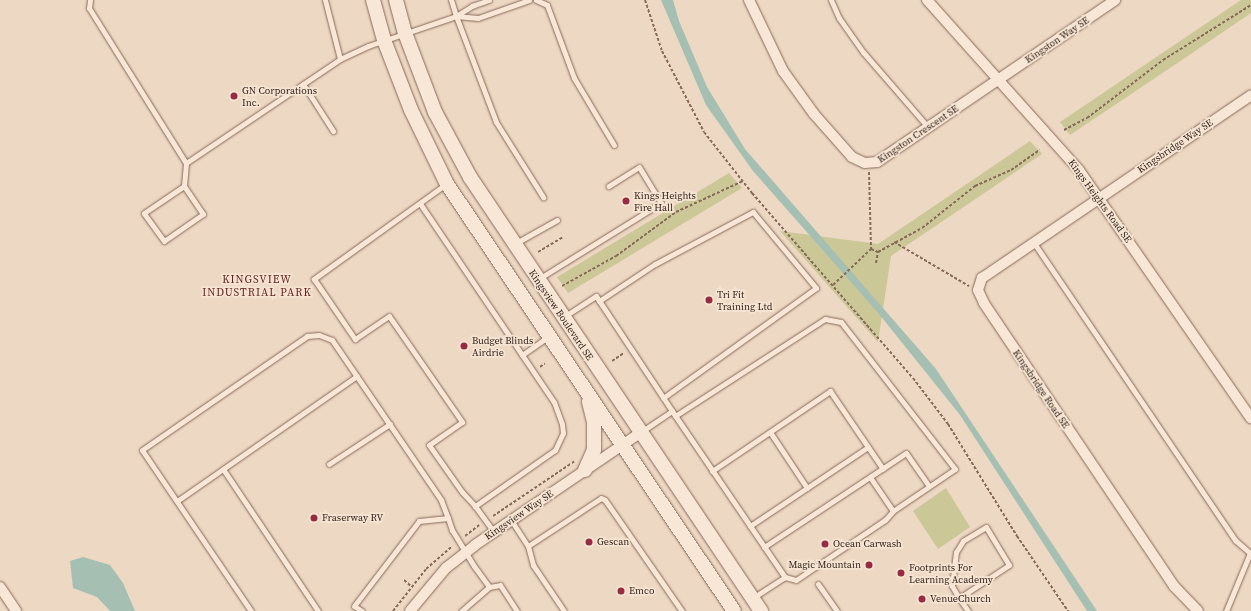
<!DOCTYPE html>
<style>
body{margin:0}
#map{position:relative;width:1251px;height:611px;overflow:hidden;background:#edd8c3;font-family:"Source Serif 4",serif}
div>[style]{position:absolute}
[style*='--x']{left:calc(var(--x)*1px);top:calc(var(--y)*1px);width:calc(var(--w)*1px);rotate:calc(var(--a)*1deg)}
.green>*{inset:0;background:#cbc797}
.water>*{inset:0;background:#a5c0b3}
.path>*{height:2px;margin-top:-1px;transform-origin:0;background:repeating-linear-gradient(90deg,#87695a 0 3px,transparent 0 5px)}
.roads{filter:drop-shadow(0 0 1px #87695a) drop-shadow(0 0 1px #87695a)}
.service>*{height:5px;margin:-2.5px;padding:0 2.5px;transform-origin:2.5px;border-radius:2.5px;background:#f8e7d6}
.minor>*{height:10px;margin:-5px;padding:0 5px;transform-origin:5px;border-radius:5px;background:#f8e7d6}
.secondary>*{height:14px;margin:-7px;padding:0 7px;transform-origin:7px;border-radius:7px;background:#f8e7d6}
.dots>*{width:11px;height:11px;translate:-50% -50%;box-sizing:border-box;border:2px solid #f5e4d2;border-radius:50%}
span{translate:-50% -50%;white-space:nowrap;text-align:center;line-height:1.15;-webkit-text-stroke:3.5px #f5e4d2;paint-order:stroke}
.street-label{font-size:10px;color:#37251e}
.poi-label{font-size:10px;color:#37251e}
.left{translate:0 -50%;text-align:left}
.right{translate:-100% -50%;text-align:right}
.neighbourhood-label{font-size:11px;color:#631e1e;letter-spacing:1px}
</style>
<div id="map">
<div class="green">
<div style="clip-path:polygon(1241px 0,1251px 0,1251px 13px,1179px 62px,1070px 135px,1060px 122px)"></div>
<div style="clip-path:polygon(1030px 141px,1042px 154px,891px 256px,878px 342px,780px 231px,878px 244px)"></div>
<div style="clip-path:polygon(729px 173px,742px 188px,568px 293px,557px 277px)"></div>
<div style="clip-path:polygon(946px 488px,970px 527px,938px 549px,913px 511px)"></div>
</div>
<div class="water">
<div style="clip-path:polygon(661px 0,673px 0,679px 21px,707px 87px,745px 149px,936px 369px,1097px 611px,1087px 611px,960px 415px,879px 314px,753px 171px,706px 105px)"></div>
<div style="clip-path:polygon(83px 557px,110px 565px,123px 583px,135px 611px,110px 611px,97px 597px,73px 588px,70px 561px)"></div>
</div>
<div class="path">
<div style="--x:645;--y:0;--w:54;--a:71.6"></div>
<div style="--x:662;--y:51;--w:91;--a:62.6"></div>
<div style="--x:704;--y:132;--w:78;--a:51.8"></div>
<div style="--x:752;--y:193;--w:245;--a:49"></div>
<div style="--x:913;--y:378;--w:58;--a:52.7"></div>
<div style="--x:948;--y:424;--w:132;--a:58.4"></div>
<div style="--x:1017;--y:536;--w:91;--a:55.8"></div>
<div style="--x:1064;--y:130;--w:26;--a:-28"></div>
<div style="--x:1087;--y:118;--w:96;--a:-37.3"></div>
<div style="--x:1163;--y:60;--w:104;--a:-32"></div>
<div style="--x:869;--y:172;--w:77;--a:88.5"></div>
<div style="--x:894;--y:242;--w:87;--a:30.4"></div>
<div style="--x:538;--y:252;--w:29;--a:-31"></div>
<div style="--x:876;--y:263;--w:11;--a:-80"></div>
<div style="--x:833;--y:285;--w:52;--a:-43.5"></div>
<div style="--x:871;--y:249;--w:8;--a:23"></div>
<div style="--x:878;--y:252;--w:50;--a:-28.6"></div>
<div style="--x:922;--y:228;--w:68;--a:-38.4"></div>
<div style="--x:975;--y:186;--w:39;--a:-24"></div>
<div style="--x:1011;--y:170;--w:35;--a:-35"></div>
<div style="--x:562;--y:286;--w:62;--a:-29.1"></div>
<div style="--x:616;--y:256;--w:74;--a:-36.3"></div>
<div style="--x:676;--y:212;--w:74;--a:-24.8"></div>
<div style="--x:612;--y:361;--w:14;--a:-34"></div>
<div style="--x:540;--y:367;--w:6;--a:-39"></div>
<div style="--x:493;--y:516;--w:99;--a:-33.9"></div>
<div style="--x:465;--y:536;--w:18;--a:-38"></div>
<div style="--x:404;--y:580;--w:9;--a:41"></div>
<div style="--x:393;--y:611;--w:53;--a:-51.8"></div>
<div style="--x:426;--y:569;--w:35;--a:-41"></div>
</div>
<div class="roads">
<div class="service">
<div style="--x:90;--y:0;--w:8;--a:97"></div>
<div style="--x:89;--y:8;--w:183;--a:58"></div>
<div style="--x:186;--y:163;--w:186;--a:-34"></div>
<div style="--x:340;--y:59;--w:31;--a:-25"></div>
<div style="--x:368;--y:46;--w:93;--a:-18.8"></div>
<div style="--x:456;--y:16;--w:17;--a:-107"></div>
<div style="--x:325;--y:0;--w:61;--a:75.7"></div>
<div style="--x:489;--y:0;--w:18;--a:161"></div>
<div style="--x:472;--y:6;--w:19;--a:148"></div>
<div style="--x:456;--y:16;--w:113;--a:69.3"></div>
<div style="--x:496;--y:122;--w:89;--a:57.9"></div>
<div style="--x:536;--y:0;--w:12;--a:24"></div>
<div style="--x:547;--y:5;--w:78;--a:69.7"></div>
<div style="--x:574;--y:78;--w:78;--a:59.2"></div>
<div style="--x:831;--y:0;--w:20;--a:66"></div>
<div style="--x:839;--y:18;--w:42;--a:54.8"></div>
<div style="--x:863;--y:52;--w:99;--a:49.1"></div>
<div style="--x:456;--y:16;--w:22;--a:5"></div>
<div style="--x:478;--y:18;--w:54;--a:-19.4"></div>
<div style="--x:303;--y:84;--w:56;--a:57.4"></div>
<div style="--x:446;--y:184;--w:163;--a:144.3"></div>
<div style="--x:314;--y:279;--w:73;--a:55.7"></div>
<div style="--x:355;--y:339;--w:41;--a:-34.1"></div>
<div style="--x:389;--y:316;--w:129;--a:55.4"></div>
<div style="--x:462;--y:422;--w:40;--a:145.1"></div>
<div style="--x:429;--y:445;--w:57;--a:54.9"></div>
<div style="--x:462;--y:492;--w:19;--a:47"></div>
<div style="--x:184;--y:186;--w:34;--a:56"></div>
<div style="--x:203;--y:214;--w:47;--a:145.3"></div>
<div style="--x:164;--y:241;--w:34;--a:-126"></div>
<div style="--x:144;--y:213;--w:48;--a:-34"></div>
<div style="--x:184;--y:186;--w:23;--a:-85"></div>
<div style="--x:421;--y:205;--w:238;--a:56"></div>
<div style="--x:554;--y:402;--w:23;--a:70"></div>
<div style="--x:562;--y:424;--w:9;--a:84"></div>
<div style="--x:563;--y:433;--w:19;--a:115"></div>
<div style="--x:555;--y:450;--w:98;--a:145"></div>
<div style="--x:475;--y:506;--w:32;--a:54"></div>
<div style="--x:516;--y:243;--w:47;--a:-29.3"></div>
<div style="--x:1034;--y:243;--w:359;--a:55.9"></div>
<div style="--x:1235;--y:540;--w:20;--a:41"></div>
<div style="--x:1250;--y:553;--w:63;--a:112.5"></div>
<div style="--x:540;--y:278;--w:142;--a:-31.8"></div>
<div style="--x:661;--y:203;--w:42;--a:-121.4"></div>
<div style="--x:639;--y:167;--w:36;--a:148"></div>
<div style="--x:599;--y:301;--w:67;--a:-33.5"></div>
<div style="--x:655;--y:264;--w:111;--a:-28"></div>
<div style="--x:753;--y:212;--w:99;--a:50.3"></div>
<div style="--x:816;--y:288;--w:188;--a:144.3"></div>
<div style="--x:565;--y:316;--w:37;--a:-33"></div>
<div style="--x:596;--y:296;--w:138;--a:56.5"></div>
<div style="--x:672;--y:411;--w:36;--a:146"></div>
<div style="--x:522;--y:355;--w:32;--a:-35"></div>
<div style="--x:672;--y:411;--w:201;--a:55.8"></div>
<div style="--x:785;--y:577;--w:38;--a:147"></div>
<div style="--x:675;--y:416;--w:179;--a:-32.9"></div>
<div style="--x:825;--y:319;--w:16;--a:11"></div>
<div style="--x:841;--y:322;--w:186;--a:52.2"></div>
<div style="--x:955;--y:469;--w:75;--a:145.9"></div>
<div style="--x:893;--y:511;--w:41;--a:-124.1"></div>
<div style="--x:770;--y:432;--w:67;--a:56.5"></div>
<div style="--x:329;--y:464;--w:73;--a:-33.3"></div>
<div style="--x:223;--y:469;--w:171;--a:56.2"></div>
<div style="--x:712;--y:471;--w:143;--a:-34.1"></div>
<div style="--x:830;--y:391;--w:94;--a:55.8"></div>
<div style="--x:177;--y:501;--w:219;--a:-34.8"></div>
<div style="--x:511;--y:520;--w:31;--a:57"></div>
<div style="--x:528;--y:546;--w:20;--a:75"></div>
<div style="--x:533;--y:565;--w:55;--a:56"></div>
<div style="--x:750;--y:526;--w:142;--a:-33.8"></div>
<div style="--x:528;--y:546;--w:87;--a:-33.3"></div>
<div style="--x:601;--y:498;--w:4;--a:27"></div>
<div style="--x:605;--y:500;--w:135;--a:55.3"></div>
<div style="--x:764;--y:547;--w:170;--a:-33.5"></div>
<div style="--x:906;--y:453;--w:40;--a:55.1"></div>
<div style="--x:785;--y:577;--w:11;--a:15"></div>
<div style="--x:796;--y:580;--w:107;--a:-34"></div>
<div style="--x:885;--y:520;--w:12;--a:-48"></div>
<div style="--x:818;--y:584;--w:33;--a:55"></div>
<div style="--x:489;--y:587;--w:11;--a:-10"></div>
<div style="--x:500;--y:585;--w:31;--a:57"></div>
<div style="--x:959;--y:598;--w:60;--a:-33.4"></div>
<div style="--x:1009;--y:565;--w:44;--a:-121.2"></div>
<div style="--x:986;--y:527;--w:27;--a:149"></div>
<div style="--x:963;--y:541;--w:13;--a:122"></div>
<div style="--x:956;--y:552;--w:34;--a:97"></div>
<div style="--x:952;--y:586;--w:14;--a:60"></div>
<div style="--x:959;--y:598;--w:16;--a:55"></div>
<div style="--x:251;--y:611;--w:194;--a:-124.1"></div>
<div style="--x:142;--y:450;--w:201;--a:-34.6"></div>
<div style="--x:307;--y:336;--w:12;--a:-5"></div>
<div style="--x:319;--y:335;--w:14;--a:21"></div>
<div style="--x:332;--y:340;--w:194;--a:55.7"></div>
<div style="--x:441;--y:500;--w:19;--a:69"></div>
<div style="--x:362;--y:611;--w:9;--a:-148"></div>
<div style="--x:354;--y:606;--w:107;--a:-52.6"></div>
<div style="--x:419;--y:521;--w:29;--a:-6"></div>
<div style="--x:448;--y:518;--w:13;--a:72"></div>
<div style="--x:452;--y:530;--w:42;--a:58.6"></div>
<div style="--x:474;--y:566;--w:26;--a:54"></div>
<div style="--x:489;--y:587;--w:37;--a:139"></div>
</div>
<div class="minor">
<div style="--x:749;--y:0;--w:79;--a:64.4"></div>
<div style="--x:783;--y:71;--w:53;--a:54.2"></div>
<div style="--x:814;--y:114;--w:57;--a:48.5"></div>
<div style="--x:852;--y:157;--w:14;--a:25"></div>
<div style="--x:865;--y:163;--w:12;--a:-5"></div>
<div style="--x:877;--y:162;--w:288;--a:-34.2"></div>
<div style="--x:927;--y:0;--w:228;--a:48.2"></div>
<div style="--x:1079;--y:170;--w:302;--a:55.3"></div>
<div style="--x:0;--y:587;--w:29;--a:56"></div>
<div style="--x:410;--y:611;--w:56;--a:-50.1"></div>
<div style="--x:446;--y:568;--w:37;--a:-38"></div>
<div style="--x:475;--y:545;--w:201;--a:-34.2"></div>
<div style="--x:1198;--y:611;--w:35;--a:-134"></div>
<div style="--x:1174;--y:586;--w:341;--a:-123.9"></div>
<div style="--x:984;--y:303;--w:14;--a:-115"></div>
<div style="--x:978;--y:290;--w:13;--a:-72"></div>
<div style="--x:982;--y:278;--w:325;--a:-34.2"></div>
</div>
<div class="secondary">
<div style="--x:373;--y:0;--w:41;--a:74.6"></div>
<div style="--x:384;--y:40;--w:75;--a:68.9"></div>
<div style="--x:411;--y:110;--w:82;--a:64.1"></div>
<div style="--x:447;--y:184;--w:514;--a:56.09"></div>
<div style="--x:396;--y:0;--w:34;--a:75"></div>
<div style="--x:405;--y:33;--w:85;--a:69.2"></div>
<div style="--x:435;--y:112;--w:74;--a:61.7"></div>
<div style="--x:470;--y:177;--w:523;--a:56.16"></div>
<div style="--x:585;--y:470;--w:22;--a:-66"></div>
<div style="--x:594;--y:450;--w:28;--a:-90"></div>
<div style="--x:594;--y:422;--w:21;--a:-104"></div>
</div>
</div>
<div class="dots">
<div style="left:234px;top:96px;background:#962b41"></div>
<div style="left:626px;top:201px;background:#962b41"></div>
<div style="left:709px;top:300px;background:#962b41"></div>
<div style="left:464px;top:346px;background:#962b41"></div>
<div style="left:314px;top:518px;background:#962b41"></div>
<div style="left:589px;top:542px;background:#962b41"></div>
<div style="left:825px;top:544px;background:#962b41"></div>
<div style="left:869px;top:565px;background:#962b41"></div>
<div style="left:901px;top:573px;background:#962b41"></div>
<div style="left:621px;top:591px;background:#962b41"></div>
<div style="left:922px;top:599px;background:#962b41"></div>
</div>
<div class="street-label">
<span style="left:1057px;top:40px;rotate:-34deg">Kingston Way SE</span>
<span style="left:918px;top:134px;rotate:-34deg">Kingston Crescent SE</span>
<span style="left:1175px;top:146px;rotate:-34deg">Kingsbridge Way SE</span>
<span style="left:1100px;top:201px;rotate:54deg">Kings Heights Road SE</span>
<span style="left:561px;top:315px;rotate:56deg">Kingsview Boulevard SE</span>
<span style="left:1041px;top:389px;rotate:56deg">Kingsbridge Road SE</span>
<span style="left:519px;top:515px;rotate:-34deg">Kingsview Way SE</span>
</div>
<div class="poi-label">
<span class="left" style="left:242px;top:96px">GN Corporations<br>Inc.</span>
<span class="left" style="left:634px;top:201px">Kings Heights<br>Fire Hall</span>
<span class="left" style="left:717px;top:300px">Tri Fit<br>Training Ltd</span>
<span class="left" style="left:472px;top:346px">Budget Blinds<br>Airdrie</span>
<span class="left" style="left:322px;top:518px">Fraserway RV</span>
<span class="left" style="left:597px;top:542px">Gescan</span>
<span class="left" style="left:833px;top:544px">Ocean Carwash</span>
<span class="right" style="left:861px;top:565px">Magic Mountain</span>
<span class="left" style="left:909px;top:573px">Footprints For<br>Learning Academy</span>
<span class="left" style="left:629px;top:591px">Emco</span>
<span class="left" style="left:930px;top:599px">VenueChurch</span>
</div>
<div class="neighbourhood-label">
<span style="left:257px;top:287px">KINGSVIEW<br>INDUSTRIAL PARK</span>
</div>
</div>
